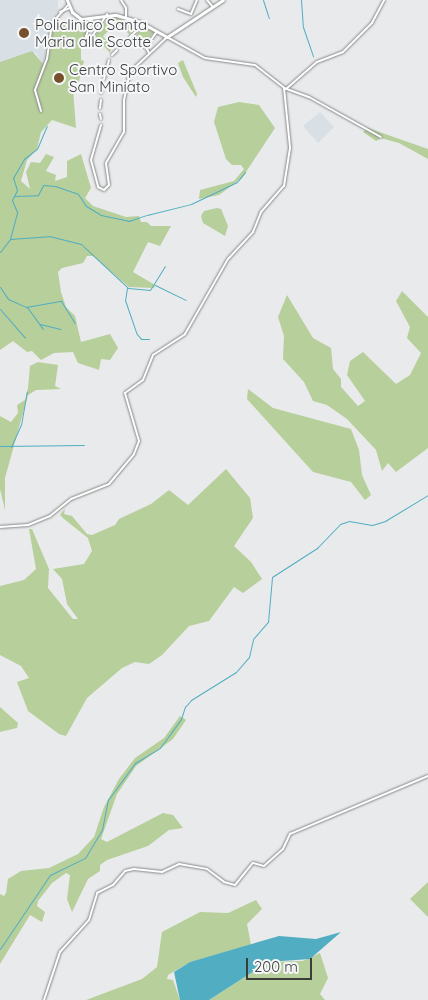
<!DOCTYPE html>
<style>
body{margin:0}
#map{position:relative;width:428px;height:1000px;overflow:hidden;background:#e9eaeb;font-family:Quicksand,sans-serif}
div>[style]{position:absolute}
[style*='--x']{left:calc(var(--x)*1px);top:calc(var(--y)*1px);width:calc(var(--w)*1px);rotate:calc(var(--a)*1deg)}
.built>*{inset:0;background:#d8e0e6}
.green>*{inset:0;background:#b7cf9b}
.water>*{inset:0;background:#50adc2}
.stream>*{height:1px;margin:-0.5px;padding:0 0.5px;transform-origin:0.5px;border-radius:0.5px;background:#50adc2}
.roads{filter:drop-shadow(0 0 1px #878889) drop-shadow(0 0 1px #878889)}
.street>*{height:2px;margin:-1px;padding:0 1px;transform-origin:1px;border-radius:1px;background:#fff}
.secondary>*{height:3px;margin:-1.5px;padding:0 1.5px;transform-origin:1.5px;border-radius:1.5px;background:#fff}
.dots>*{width:14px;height:14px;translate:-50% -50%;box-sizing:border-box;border:2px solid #f6f7f8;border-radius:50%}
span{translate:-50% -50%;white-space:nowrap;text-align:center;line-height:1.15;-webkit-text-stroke:4px #f6f7f8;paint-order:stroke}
.poi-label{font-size:15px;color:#3b3c3c}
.left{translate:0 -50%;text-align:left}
.scale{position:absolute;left:246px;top:958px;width:66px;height:22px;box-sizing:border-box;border:2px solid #3b3c3c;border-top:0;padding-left:6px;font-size:15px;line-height:18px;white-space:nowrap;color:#3b3c3c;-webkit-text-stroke:4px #f6f7f8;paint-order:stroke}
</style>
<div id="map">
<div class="built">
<div style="clip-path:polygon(0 0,58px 0,58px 11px,50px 23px,43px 65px,36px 53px,0 62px)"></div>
<div style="clip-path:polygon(320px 112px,334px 127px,318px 143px,303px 126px)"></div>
</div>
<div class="green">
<div style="clip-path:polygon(109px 16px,139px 24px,129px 34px,117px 23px,103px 36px,111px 46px,110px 53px,95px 36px)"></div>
<div style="clip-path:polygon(61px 24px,87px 31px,81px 48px,81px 60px,84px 61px,78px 85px,73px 89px,76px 128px,52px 120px,41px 132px,37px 149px,27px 160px,21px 181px,30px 189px,26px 172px,31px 162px,40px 163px,46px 154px,54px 157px,46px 171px,56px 175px,55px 181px,67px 177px,67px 161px,81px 154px,91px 188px,85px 198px,93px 206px,126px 217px,139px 216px,141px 222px,147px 222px,151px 226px,171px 226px,160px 246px,148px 242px,133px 272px,155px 285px,154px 288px,129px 287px,93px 256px,87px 256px,83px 263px,62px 268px,58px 272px,61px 292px,66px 307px,75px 316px,81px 342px,110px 334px,118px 348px,110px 360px,101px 359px,99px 370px,78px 363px,73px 352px,54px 353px,41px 360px,32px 351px,27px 352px,13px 341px,0 350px,0 62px,32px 51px,44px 65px,50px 27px)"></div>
<div style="clip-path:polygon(143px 27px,154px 32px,145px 42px,144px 50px,133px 39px)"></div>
<div style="clip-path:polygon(183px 60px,197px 94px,196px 97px,183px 77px,178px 63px)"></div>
<div style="clip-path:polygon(239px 102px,259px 105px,275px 128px,242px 178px,219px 195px,199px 199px,200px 190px,234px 181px,244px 169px,241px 165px,232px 165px,226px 159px,214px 122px,218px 107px)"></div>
<div style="clip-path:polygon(368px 128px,428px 149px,428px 159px,399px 143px,381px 138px,376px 141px,363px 132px)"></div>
<div style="clip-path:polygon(217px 208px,221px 209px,228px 226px,225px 236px,203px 223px,201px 216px,204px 211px)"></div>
<div style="clip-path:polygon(402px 291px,428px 317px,428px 448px,396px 472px,388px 463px,382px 471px,376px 450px,347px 419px,327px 405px,313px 401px,304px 382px,283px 359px,284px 336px,278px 317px,287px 295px,313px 338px,331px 348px,333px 369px,341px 379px,341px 387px,358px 406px,365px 401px,347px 375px,350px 361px,363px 352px,396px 384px,410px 375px,421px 353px,407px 338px,410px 327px,396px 301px)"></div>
<div style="clip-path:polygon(38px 362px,58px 365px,55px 386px,61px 389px,36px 390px,28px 395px,5px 478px,5px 510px,0 489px,0 416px,11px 422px,18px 413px,17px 405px,25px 400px,28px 388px,30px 366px)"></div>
<div style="clip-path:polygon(248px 389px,273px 408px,351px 429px,359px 450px,362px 475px,371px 495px,365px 500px,351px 482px,313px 472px,247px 399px)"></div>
<div style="clip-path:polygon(226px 469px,250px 498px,253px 518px,234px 546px,251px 562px,262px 579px,243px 593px,234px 587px,209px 621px,189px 626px,162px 655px,149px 664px,135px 662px,122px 668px,87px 698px,66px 736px,59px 734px,28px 711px,17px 682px,29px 678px,21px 666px,0 655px,0 586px,24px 580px,36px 569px,29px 529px,32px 529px,49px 569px,48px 588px,73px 619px,78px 619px,67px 604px,62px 579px,53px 569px,84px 564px,92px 551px,88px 538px,64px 519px,60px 515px,62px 512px,65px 509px,64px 514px,72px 516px,87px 534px,92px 535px,115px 525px,119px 519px,151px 504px,169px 490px,188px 505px)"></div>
<div style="clip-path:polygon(0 707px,18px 723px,17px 728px,0 732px)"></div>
<div style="clip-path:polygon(180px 716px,186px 720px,173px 739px,136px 766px,117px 794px,101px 839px,107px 842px,163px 813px,173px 815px,183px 828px,169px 830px,148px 846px,107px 860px,100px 865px,100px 871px,88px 879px,72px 912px,67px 899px,70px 875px,66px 873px,52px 883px,38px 901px,37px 906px,45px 912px,42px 922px,30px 915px,0 964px,0 894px,4px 896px,6px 893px,8px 879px,21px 871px,49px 868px,78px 854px,94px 837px,104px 807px,119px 779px,135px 758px,164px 738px)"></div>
<div style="clip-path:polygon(428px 882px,428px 917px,410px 899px)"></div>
<div style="clip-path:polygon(256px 900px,262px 909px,247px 924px,251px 945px,190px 962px,168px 975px,167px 979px,173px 980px,180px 1000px,86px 1000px,142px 979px,157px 967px,162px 932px,200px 912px,228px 913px)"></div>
<div style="clip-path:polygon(320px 953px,328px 978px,320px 994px,325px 1000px,209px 1000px,268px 962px,303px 961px)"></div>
</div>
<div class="water">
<div style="clip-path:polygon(341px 932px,310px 959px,268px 962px,209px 1000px,180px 1000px,174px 972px,190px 962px,279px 936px,316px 939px)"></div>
</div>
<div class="stream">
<div style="--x:263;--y:0;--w:19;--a:72"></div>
<div style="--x:301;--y:0;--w:27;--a:86"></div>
<div style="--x:303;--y:27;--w:31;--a:71"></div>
<div style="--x:55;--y:186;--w:24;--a:19"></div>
<div style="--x:78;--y:194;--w:14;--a:56"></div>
<div style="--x:86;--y:206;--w:17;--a:31"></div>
<div style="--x:101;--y:215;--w:29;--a:12"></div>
<div style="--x:129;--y:221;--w:18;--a:-19"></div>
<div style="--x:14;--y:196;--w:24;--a:-2"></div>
<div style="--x:38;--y:195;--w:11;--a:-63"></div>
<div style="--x:43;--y:185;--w:11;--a:5"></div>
<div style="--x:147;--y:215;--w:45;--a:-14"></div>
<div style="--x:191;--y:204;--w:51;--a:-25.6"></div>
<div style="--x:237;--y:182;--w:13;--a:-51"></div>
<div style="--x:10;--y:239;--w:39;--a:-4"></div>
<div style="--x:49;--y:236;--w:33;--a:14"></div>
<div style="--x:81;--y:244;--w:64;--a:43.1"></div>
<div style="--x:128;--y:288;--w:22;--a:5"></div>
<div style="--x:150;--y:290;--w:28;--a:-58"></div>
<div style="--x:0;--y:252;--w:16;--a:-52"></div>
<div style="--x:10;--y:239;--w:28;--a:-75"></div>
<div style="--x:17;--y:212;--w:13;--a:-113"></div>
<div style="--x:12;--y:200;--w:11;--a:-63"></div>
<div style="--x:17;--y:190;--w:13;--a:-108"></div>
<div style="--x:13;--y:178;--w:22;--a:-60"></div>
<div style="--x:24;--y:159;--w:16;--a:-38"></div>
<div style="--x:37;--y:149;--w:25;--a:-67"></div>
<div style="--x:155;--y:285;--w:34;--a:26"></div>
<div style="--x:0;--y:287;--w:14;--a:56"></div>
<div style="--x:8;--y:299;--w:20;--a:24"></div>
<div style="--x:26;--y:307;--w:36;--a:-10"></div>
<div style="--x:61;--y:301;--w:26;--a:58"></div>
<div style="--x:127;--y:288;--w:12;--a:99"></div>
<div style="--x:125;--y:300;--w:36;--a:71"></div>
<div style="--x:137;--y:334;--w:6;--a:51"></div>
<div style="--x:141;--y:339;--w:8;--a:0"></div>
<div style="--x:27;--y:307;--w:27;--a:54"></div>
<div style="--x:0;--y:309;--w:38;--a:49"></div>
<div style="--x:40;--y:324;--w:21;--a:14"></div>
<div style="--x:0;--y:446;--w:84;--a:-0.7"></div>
<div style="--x:11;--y:447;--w:24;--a:-66"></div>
<div style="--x:21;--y:425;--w:34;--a:-80"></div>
<div style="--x:0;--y:949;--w:89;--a:-56"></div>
<div style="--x:50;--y:875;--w:39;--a:-26"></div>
<div style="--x:85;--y:858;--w:33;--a:-59"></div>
<div style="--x:102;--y:830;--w:31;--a:-79"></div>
<div style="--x:108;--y:800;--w:46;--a:-53.9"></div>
<div style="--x:135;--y:763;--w:29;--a:-31"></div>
<div style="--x:160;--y:748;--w:36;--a:-54"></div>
<div style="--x:181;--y:719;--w:13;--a:-72"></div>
<div style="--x:185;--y:707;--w:9;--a:-49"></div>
<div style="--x:191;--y:700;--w:53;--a:-31.9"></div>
<div style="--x:236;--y:672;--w:20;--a:-49"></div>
<div style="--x:249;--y:657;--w:18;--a:-77"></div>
<div style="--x:253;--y:639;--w:23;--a:-49"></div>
<div style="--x:268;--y:622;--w:45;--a:-84.9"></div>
<div style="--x:272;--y:577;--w:54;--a:-32.8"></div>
<div style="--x:317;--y:548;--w:33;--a:-46"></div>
<div style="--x:340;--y:524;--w:9;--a:-18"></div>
<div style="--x:349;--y:521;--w:23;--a:10"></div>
<div style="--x:372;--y:525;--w:14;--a:-17"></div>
<div style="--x:385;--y:521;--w:50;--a:-31.2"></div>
</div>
<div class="roads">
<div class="street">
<div style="--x:121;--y:0;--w:9;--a:58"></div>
<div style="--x:126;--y:8;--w:9;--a:90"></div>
<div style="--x:207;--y:0;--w:8;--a:50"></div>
<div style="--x:178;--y:9;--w:14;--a:21"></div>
<div style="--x:191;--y:14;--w:15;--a:-67"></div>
<div style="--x:60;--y:12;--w:11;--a:-22"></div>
<div style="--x:92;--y:19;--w:18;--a:109"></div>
<div style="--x:86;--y:36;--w:5;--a:22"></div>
<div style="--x:91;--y:38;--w:29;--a:-56"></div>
<div style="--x:130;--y:37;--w:19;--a:-43"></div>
<div style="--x:122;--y:45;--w:4;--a:-45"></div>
<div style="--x:149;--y:53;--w:7;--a:-117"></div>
<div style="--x:146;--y:47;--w:19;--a:-55"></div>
<div style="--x:112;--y:55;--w:7;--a:-45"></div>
<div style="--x:107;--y:68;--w:8;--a:-76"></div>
<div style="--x:104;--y:79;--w:4;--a:-76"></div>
<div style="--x:286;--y:89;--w:41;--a:-41.1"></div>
<div style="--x:317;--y:62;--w:28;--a:-21"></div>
<div style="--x:343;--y:52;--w:41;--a:-45"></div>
<div style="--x:372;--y:23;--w:26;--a:-62"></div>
<div style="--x:101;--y:93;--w:7;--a:-74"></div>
<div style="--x:100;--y:108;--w:8;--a:-83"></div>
<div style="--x:41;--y:111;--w:22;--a:-106"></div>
<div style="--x:35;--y:90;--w:33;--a:-69"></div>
<div style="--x:47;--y:59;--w:36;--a:-82"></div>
<div style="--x:52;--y:23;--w:24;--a:-48"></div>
<div style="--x:100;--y:114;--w:5;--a:79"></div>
<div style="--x:101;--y:125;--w:36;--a:106"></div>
<div style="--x:91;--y:160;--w:28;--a:75"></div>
<div style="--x:98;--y:187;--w:7;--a:27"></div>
<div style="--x:104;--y:190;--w:7;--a:-45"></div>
<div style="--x:109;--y:185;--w:22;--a:-98"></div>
<div style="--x:106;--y:163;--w:36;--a:-60"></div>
<div style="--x:124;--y:132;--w:32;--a:-90"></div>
<div style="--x:124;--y:100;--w:29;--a:-78"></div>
<div style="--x:130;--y:72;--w:51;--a:-43.4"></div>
<div style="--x:167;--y:37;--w:43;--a:28.9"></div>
<div style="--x:205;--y:58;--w:50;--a:8"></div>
<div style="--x:255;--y:65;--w:37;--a:38"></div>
<div style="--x:284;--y:88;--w:27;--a:20"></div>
<div style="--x:309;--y:97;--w:82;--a:29.1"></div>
<div style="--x:0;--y:527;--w:28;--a:-4"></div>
<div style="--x:28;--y:525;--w:24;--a:-22"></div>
<div style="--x:50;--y:516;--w:27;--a:-39"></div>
<div style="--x:71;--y:499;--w:41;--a:-21.5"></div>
<div style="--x:109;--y:484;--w:39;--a:-50"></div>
<div style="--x:134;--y:454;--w:14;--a:-69"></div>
<div style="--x:139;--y:441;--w:50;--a:-106.3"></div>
<div style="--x:125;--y:393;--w:22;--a:-36"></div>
<div style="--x:143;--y:380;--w:27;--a:-68"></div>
<div style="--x:153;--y:355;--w:38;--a:-33"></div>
<div style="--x:185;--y:334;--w:86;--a:-60.2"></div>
<div style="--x:228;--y:259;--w:37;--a:-47"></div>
<div style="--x:253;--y:232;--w:22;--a:-68"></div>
<div style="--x:261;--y:212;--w:35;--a:-49"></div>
<div style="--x:284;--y:186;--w:39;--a:-81"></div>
<div style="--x:290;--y:147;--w:59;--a:-95.8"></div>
<div style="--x:44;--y:1000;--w:51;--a:-71.6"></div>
<div style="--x:60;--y:952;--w:43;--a:-47.8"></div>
<div style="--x:89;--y:920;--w:28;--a:-73"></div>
<div style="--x:97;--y:893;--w:18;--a:-27"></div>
<div style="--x:113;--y:885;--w:18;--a:-49"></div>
<div style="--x:125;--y:871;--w:9;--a:-13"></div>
<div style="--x:134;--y:869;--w:28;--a:6"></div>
<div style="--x:162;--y:872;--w:19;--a:-25"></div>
<div style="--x:179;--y:864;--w:28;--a:10"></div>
<div style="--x:207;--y:869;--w:21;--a:37"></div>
<div style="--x:224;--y:882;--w:11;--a:15"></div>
<div style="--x:235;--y:885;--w:28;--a:-51"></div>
<div style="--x:253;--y:863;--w:11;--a:15"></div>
<div style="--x:264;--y:866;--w:25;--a:-42"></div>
<div style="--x:283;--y:849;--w:17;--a:-65"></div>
<div style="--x:290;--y:834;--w:150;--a:-22.8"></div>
</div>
<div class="secondary">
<div style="--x:67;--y:0;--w:13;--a:67"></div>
<div style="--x:72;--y:12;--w:11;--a:38"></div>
<div style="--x:81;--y:19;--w:35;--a:-7"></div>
<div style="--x:116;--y:15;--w:25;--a:16"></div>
<div style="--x:140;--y:22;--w:31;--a:29"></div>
<div style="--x:167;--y:37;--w:67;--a:-33.5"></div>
</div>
</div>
<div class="dots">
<div style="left:24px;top:33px;background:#76502c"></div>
<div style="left:59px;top:78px;background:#76502c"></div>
</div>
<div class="poi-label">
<span class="left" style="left:35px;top:33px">Policlinico Santa<br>Maria alle Scotte</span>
<span class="left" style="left:69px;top:78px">Centro Sportivo<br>San Miniato</span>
</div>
<div class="scale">200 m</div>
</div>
